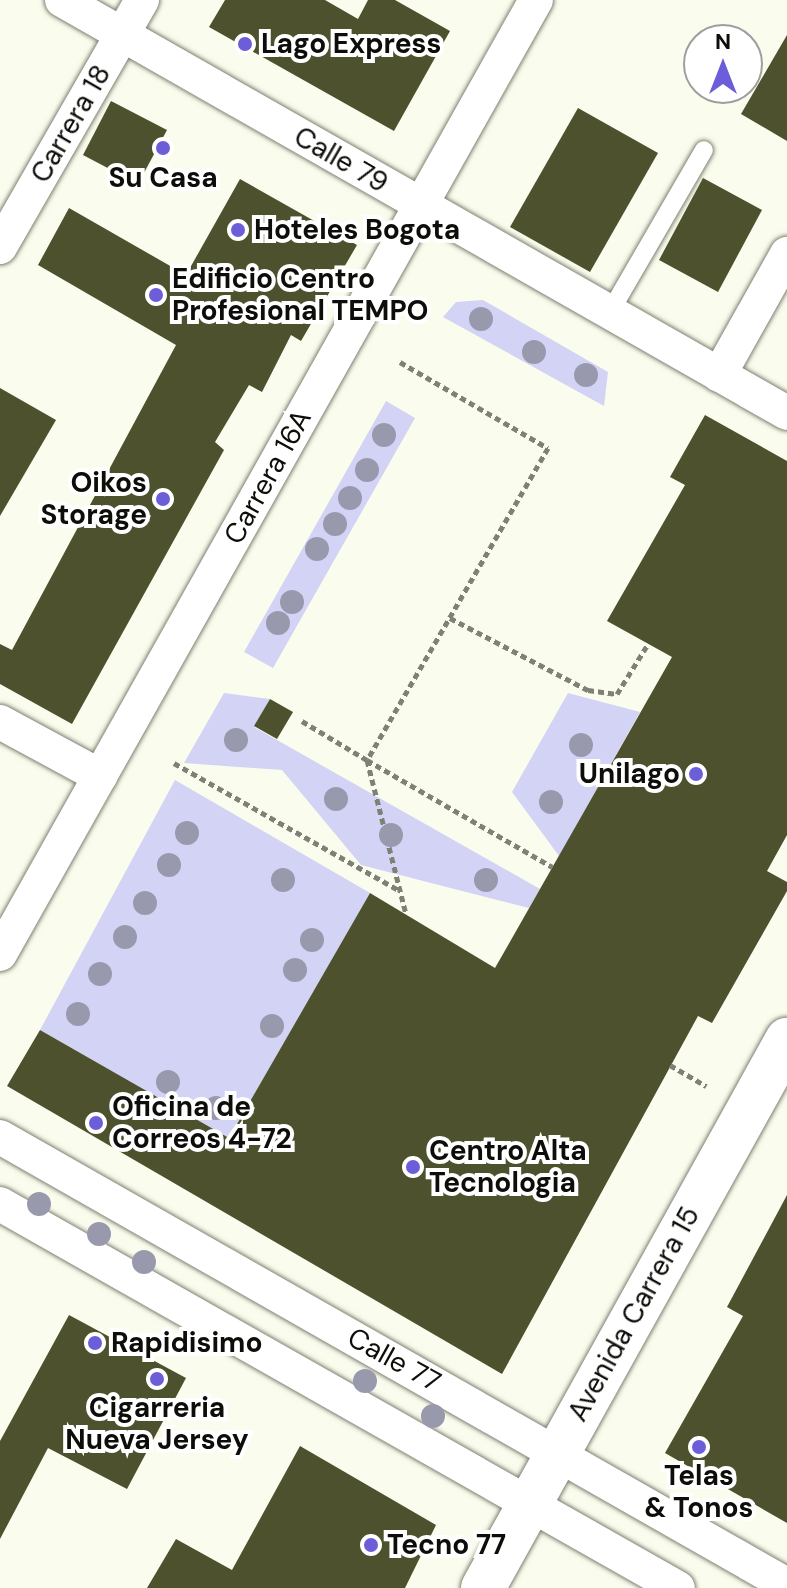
<!DOCTYPE html>
<style>
body{margin:0}
#map{position:relative;width:787px;height:1588px;overflow:hidden;background:#fafced;font-family:"DM Sans",sans-serif}
div>[style]{position:absolute}
[style*='--x']{left:calc(var(--x)*1px);top:calc(var(--y)*1px);width:calc(var(--w)*1px);rotate:calc(var(--a)*1deg)}
.green>*{inset:0;background:#d2d3f5}
.building>*{inset:0;background:#4d512d}
.path>*{height:5px;margin-top:-2.5px;transform-origin:0;background:repeating-linear-gradient(90deg,#7f8177 0 6px,transparent 0 10px)}
.roads{filter:drop-shadow(0 0 2px #7e8072) drop-shadow(0 0 2px #7e8072)}
.service>*{height:18px;margin:-9px;padding:0 9px;transform-origin:9px;border-radius:9px;background:#fff}
.minor>*{height:34px;margin:-17px;padding:0 17px;transform-origin:17px;border-radius:17px;background:#fff}
.secondary>*{height:44px;margin:-22px;padding:0 22px;transform-origin:22px;border-radius:22px;background:#fff}
.trees>*{width:24px;height:24px;margin:-12px;border-radius:50%;background:#9999ae}
.dots>*{width:22px;height:22px;translate:-50% -50%;box-sizing:border-box;border:4px solid #fff;border-radius:50%}
span{translate:-50% -50%;white-space:nowrap;text-align:center;line-height:1.15;-webkit-text-stroke:8px #fff;paint-order:stroke}
.poi-label{font-size:28px;color:#0d0e09;font-weight:700}
.left{translate:0 -50%;text-align:left}
.right{translate:-100% -50%;text-align:right}
.street-label{font-size:28px;color:#0d0e09}
.north{position:absolute;left:683px;top:24px;width:80px;height:80px;box-sizing:border-box;background:#fff;border:2px solid #9e9f9d;border-radius:50%;rotate:0deg;font-size:22px;font-weight:700;line-height:32px;text-align:center;color:#0d0e09}
.north::after{content:'';display:block;margin:auto;width:28px;height:36px;background:#6c5ed8;clip-path:polygon(50% 0,100% 100%,50% 72%,0 100%)}
</style>
<div id="map">
<div class="green">
<div style="clip-path:polygon(483px 300px,608px 372px,604px 406px,443px 317px,456px 302px)"></div>
<div style="clip-path:polygon(386px 401px,415px 418px,273px 668px,244px 652px)"></div>
<div style="clip-path:polygon(224px 693px,270px 699px,254px 727px,540px 889px,529px 908px,361px 865px,282px 770px,184px 763px)"></div>
<div style="clip-path:polygon(568px 693px,640px 712px,559px 856px,512px 792px)"></div>
<div style="clip-path:polygon(175px 780px,370px 893px,229px 1138px,40px 1030px)"></div>
</div>
<div class="building">
<div style="clip-path:polygon(225px 0,325px 0,358px 19px,368px 0,395px 0,450px 31px,394px 131px,209px 27px)"></div>
<div style="clip-path:polygon(787px 35px,787px 141px,741px 114px)"></div>
<div style="clip-path:polygon(111px 101px,167px 130px,138px 184px,83px 155px)"></div>
<div style="clip-path:polygon(578px 108px,658px 153px,590px 272px,510px 227px)"></div>
<div style="clip-path:polygon(703px 178px,762px 210px,718px 292px,659px 260px)"></div>
<div style="clip-path:polygon(240px 179px,357px 245px,301px 341px,291px 335px,262px 392px,249px 385px,215px 442px,224px 450px,72px 724px,0 684px,0 644px,12px 650px,176px 345px,38px 265px,69px 208px,186px 275px)"></div>
<div style="clip-path:polygon(0 388px,56px 420px,0 516px)"></div>
<div style="clip-path:polygon(705px 415px,787px 461px,787px 835px,767px 871px,787px 882px,787px 891px,712px 1023px,698px 1016px,502px 1374px,7px 1086px,40px 1030px,229px 1138px,370px 893px,495px 968px,672px 657px,607px 621px,685px 485px,670px 477px)"></div>
<div style="clip-path:polygon(270px 699px,293px 712px,277px 739px,254px 726px)"></div>
<div style="clip-path:polygon(787px 1195px,787px 1523px,665px 1453px,743px 1316px,727px 1307px)"></div>
<div style="clip-path:polygon(69px 1315px,186px 1378px,127px 1489px,48px 1448px,0 1539px,0 1441px)"></div>
<div style="clip-path:polygon(300px 1446px,436px 1525px,405px 1588px,147px 1588px,176px 1539px,232px 1570px)"></div>
</div>
<div class="path">
<div style="--x:400;--y:362;--w:171;--a:30.2"></div>
<div style="--x:548;--y:448;--w:361;--a:120.1"></div>
<div style="--x:367;--y:760;--w:214;--a:30"></div>
<div style="--x:450;--y:618;--w:156;--a:27.6"></div>
<div style="--x:588;--y:690;--w:29;--a:8"></div>
<div style="--x:617;--y:694;--w:59;--a:-58.2"></div>
<div style="--x:302;--y:721;--w:76;--a:31"></div>
<div style="--x:367;--y:760;--w:159;--a:75.8"></div>
<div style="--x:174;--y:763;--w:260;--a:29.5"></div>
<div style="--x:670;--y:1065;--w:42;--a:30.3"></div>
</div>
<div class="roads">
<div class="service">
<div style="--x:610;--y:312;--w:187;--a:-59.9"></div>
</div>
<div class="minor">
<div style="--x:62;--y:0;--w:834;--a:29.67"></div>
<div style="--x:0;--y:247;--w:285;--a:-60.1"></div>
<div style="--x:719;--y:375;--w:139;--a:-60.7"></div>
<div style="--x:0;--y:722;--w:114;--a:28.4"></div>
<div style="--x:0;--y:954;--w:1094;--a:-60.67"></div>
<div style="--x:0;--y:1137;--w:906;--a:29.65"></div>
<div style="--x:0;--y:1204;--w:779;--a:29.53"></div>
</div>
<div class="secondary">
<div style="--x:483;--y:1588;--w:627;--a:-60.98"></div>
</div>
</div>
<div class="trees">
<div style="left:481px;top:319px"></div>
<div style="left:534px;top:352px"></div>
<div style="left:586px;top:375px"></div>
<div style="left:384px;top:435px"></div>
<div style="left:367px;top:470px"></div>
<div style="left:350px;top:498px"></div>
<div style="left:335px;top:524px"></div>
<div style="left:317px;top:549px"></div>
<div style="left:292px;top:602px"></div>
<div style="left:278px;top:623px"></div>
<div style="left:236px;top:740px"></div>
<div style="left:581px;top:745px"></div>
<div style="left:336px;top:799px"></div>
<div style="left:551px;top:802px"></div>
<div style="left:187px;top:833px"></div>
<div style="left:391px;top:835px"></div>
<div style="left:169px;top:865px"></div>
<div style="left:283px;top:880px"></div>
<div style="left:486px;top:880px"></div>
<div style="left:145px;top:903px"></div>
<div style="left:125px;top:937px"></div>
<div style="left:312px;top:940px"></div>
<div style="left:295px;top:970px"></div>
<div style="left:100px;top:974px"></div>
<div style="left:78px;top:1014px"></div>
<div style="left:272px;top:1026px"></div>
<div style="left:168px;top:1082px"></div>
<div style="left:216px;top:1108px"></div>
<div style="left:39px;top:1204px"></div>
<div style="left:99px;top:1234px"></div>
<div style="left:144px;top:1262px"></div>
<div style="left:365px;top:1381px"></div>
<div style="left:433px;top:1416px"></div>
</div>
<div class="dots">
<div style="left:245px;top:44px;background:#6c5ed8"></div>
<div style="left:163px;top:148px;background:#6c5ed8"></div>
<div style="left:238px;top:230px;background:#6c5ed8"></div>
<div style="left:156px;top:295px;background:#6c5ed8"></div>
<div style="left:163px;top:499px;background:#6c5ed8"></div>
<div style="left:696px;top:774px;background:#6c5ed8"></div>
<div style="left:96px;top:1123px;background:#6c5ed8"></div>
<div style="left:413px;top:1167px;background:#6c5ed8"></div>
<div style="left:95px;top:1343px;background:#6c5ed8"></div>
<div style="left:157px;top:1379px;background:#6c5ed8"></div>
<div style="left:699px;top:1447px;background:#6c5ed8"></div>
<div style="left:371px;top:1545px;background:#6c5ed8"></div>
</div>
<div class="poi-label">
<span class="left" style="left:261px;top:44px">Lago Express</span>
<span style="left:163px;top:178px">Su Casa</span>
<span class="left" style="left:254px;top:230px">Hoteles Bogota</span>
<span class="left" style="left:172px;top:295px">Edificio Centro<br>Profesional TEMPO</span>
<span class="right" style="left:147px;top:499px">Oikos<br>Storage</span>
<span class="right" style="left:680px;top:774px">Unilago</span>
<span class="left" style="left:112px;top:1123px">Oficina de<br>Correos 4-72</span>
<span class="left" style="left:429px;top:1167px">Centro Alta<br>Tecnologia</span>
<span class="left" style="left:111px;top:1343px">Rapidisimo</span>
<span style="left:157px;top:1424px">Cigarreria<br>Nueva Jersey</span>
<span style="left:699px;top:1492px">Telas<br>&amp; Tonos</span>
<span class="left" style="left:387px;top:1545px">Tecno 77</span>
</div>
<div class="street-label">
<span style="left:71px;top:124px;rotate:-60deg">Carrera 18</span>
<span style="left:341px;top:160px;rotate:30deg">Calle 79</span>
<span style="left:268px;top:477px;rotate:-61deg">Carrera 16A</span>
<span style="left:634px;top:1314px;rotate:-61deg">Avenida Carrera 15</span>
<span style="left:394px;top:1360px;rotate:29deg">Calle 77</span>
</div>
<div class="north">N</div>
</div>
